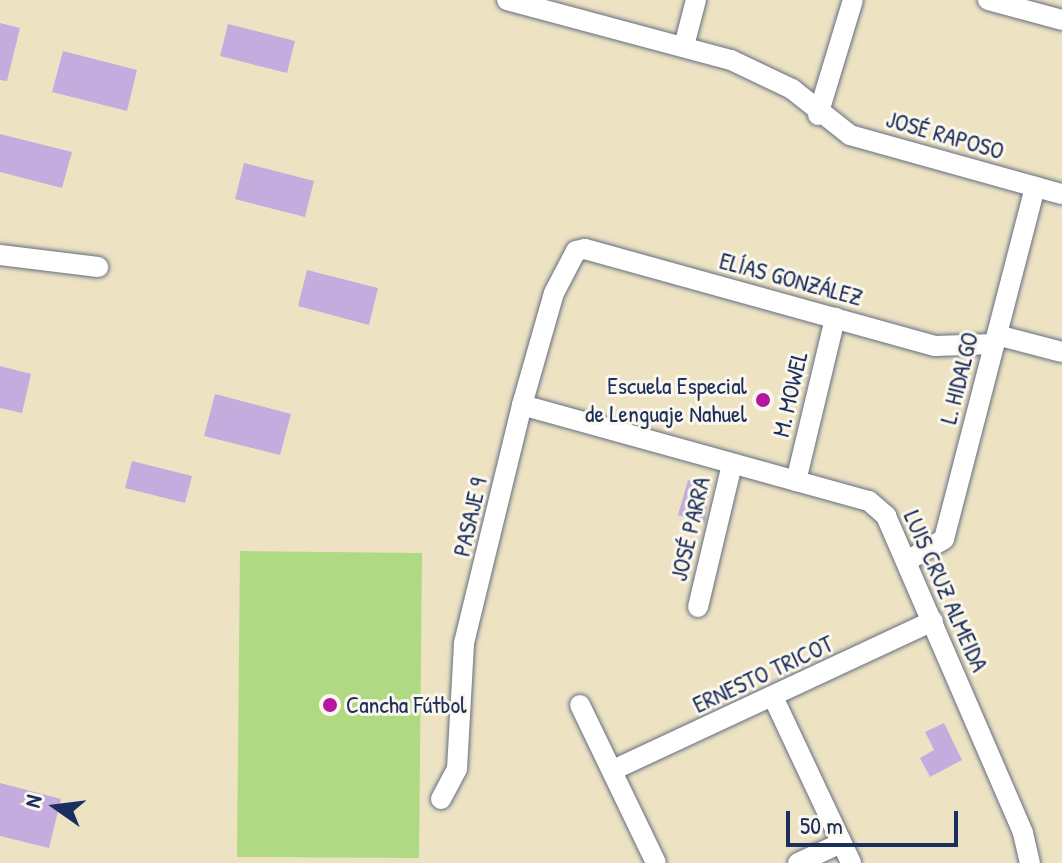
<!DOCTYPE html>
<meta charset="utf-8">
<style>
body{margin:0}
#map{position:relative;width:1062px;height:863px;overflow:hidden;background:#ede3c3;font-family:"Patrick Hand",sans-serif}
div>[style]{position:absolute}
[style*='--x']{left:calc(var(--x)*1px);top:calc(var(--y)*1px);width:calc(var(--w)*1px);rotate:calc(var(--a)*1deg)}
.green>*{inset:0;background:#b0d983}
.building>*{inset:0;background:#c4acdf}
.roads{filter:drop-shadow(0 0 2px #646e81) drop-shadow(0 0 2px #646e81)}
.minor>*{height:20px;margin:-10px;padding:0 10px;transform-origin:10px;border-radius:10px;background:#fff}
.dots>*{width:22px;height:22px;translate:-50% -50%;box-sizing:border-box;border:4px solid #fbf7ec;border-radius:50%}
span{translate:-50% -50%;white-space:nowrap;text-align:center;line-height:1.15;-webkit-text-stroke:6px #fbf7ec;paint-order:stroke}
.street-label{font-size:24px;color:#1b2f5e}
.poi-label{font-size:24px;color:#1b2f5e}
.right{translate:-100% -50%;text-align:right}
.left{translate:0 -50%;text-align:left}
.north{position:absolute;left:16px;top:767px;width:80px;height:80px;-webkit-text-stroke:6px #fbf7ec;paint-order:stroke;rotate:284deg;font-size:22px;font-weight:700;line-height:32px;text-align:center;color:#1b2f5e}
.north::after{content:'';display:block;margin:auto;width:28px;height:36px;background:#1b2f5e;clip-path:polygon(50% 0,100% 100%,50% 72%,0 100%)}
.scale{position:absolute;left:786px;top:811px;width:172px;height:36px;box-sizing:border-box;border:4px solid #1b2f5e;border-top:0;padding-left:10px;font-size:24px;line-height:28px;white-space:nowrap;color:#1b2f5e;-webkit-text-stroke:6px #fbf7ec;paint-order:stroke}
</style>
<div id="map">
<div class="green">
<div style="clip-path:polygon(240px 551px,422px 553px,419px 858px,237px 857px)"></div>
</div>
<div class="building">
<div style="clip-path:polygon(0 23px,20px 28px,7px 81px,0 80px)"></div>
<div style="clip-path:polygon(228px 24px,295px 41px,287px 73px,220px 56px)"></div>
<div style="clip-path:polygon(63px 51px,137px 70px,127px 111px,52px 92px)"></div>
<div style="clip-path:polygon(0 134px,72px 152px,62px 188px,0 172px)"></div>
<div style="clip-path:polygon(244px 163px,314px 181px,305px 217px,235px 199px)"></div>
<div style="clip-path:polygon(307px 270px,378px 288px,369px 325px,298px 306px)"></div>
<div style="clip-path:polygon(0 366px,31px 374px,22px 413px,0 408px)"></div>
<div style="clip-path:polygon(215px 394px,291px 414px,280px 455px,204px 436px)"></div>
<div style="clip-path:polygon(132px 461px,192px 476px,185px 503px,125px 488px)"></div>
<div style="clip-path:polygon(688px 480px,709px 486px,705px 523px,678px 515px)"></div>
<div style="clip-path:polygon(944px 723px,962px 760px,930px 777px,920px 758px,934px 750px,925px 732px)"></div>
<div style="clip-path:polygon(0 783px,61px 799px,49px 848px,0 836px)"></div>
</div>
<div class="roads">
<div class="minor">
<div style="--x:507;--y:0;--w:232;--a:15"></div>
<div style="--x:731;--y:60;--w:68;--a:25.4"></div>
<div style="--x:792;--y:89;--w:74;--a:38.4"></div>
<div style="--x:850;--y:135;--w:220;--a:15.6"></div>
<div style="--x:988;--y:0;--w:77;--a:15.1"></div>
<div style="--x:684;--y:46;--w:48;--a:-75.4"></div>
<div style="--x:818;--y:115;--w:120;--a:-73.1"></div>
<div style="--x:0;--y:255;--w:99;--a:7"></div>
<div style="--x:997;--y:335;--w:67;--a:14.7"></div>
<div style="--x:522;--y:405;--w:360;--a:15.5"></div>
<div style="--x:869;--y:501;--w:23;--a:41"></div>
<div style="--x:886;--y:516;--w:345;--a:66.6"></div>
<div style="--x:1023;--y:833;--w:31;--a:77"></div>
<div style="--x:796;--y:481;--w:168;--a:-76.5"></div>
<div style="--x:907;--y:561;--w:43;--a:-30.7"></div>
<div style="--x:944;--y:539;--w:364;--a:-75.5"></div>
<div style="--x:698;--y:607;--w:147;--a:-76.6"></div>
<div style="--x:774;--y:699;--w:181;--a:64.8"></div>
<div style="--x:580;--y:705;--w:175;--a:64.3"></div>
<div style="--x:613;--y:770;--w:353;--a:-25"></div>
<div style="--x:441;--y:799;--w:34;--a:-62"></div>
<div style="--x:457;--y:769;--w:126;--a:-86.8"></div>
<div style="--x:464;--y:643;--w:245;--a:-76.3"></div>
<div style="--x:522;--y:405;--w:116;--a:-74.1"></div>
<div style="--x:554;--y:293;--w:47;--a:-62.4"></div>
<div style="--x:576;--y:251;--w:9;--a:-13"></div>
<div style="--x:585;--y:249;--w:363;--a:15.5"></div>
<div style="--x:935;--y:346;--w:59;--a:-1.9"></div>
<div style="--x:798;--y:863;--w:47;--a:-24.9"></div>
</div>
</div>
<div class="dots">
<div style="left:763px;top:400px;background:#b5179e"></div>
<div style="left:330px;top:705px;background:#b5179e"></div>
</div>
<div class="street-label">
<span style="left:945px;top:135px;rotate:16deg">JOSÉ RAPOSO</span>
<span style="left:791px;top:279px;rotate:15deg">ELÍAS GONZÁLEZ</span>
<span style="left:959px;top:378px;rotate:-76deg">L. HIDALGO</span>
<span style="left:790px;top:394px;rotate:-77deg">M. MOWEL</span>
<span style="left:470px;top:517px;rotate:-77deg">PASAJE 9</span>
<span style="left:690px;top:529px;rotate:-77deg">JOSÉ PARRA</span>
<span style="left:946px;top:591px;rotate:66deg">LUIS CRUZ ALMEIDA</span>
<span style="left:763px;top:674px;rotate:-25deg">ERNESTO TRICOT</span>
</div>
<div class="poi-label">
<span class="right" style="left:747px;top:400px">Escuela Especial<br>de Lenguaje Nahuel</span>
<span class="left" style="left:346px;top:705px">Cancha Fútbol</span>
</div>
<div class="north">N</div>
<div class="scale">50 m</div>
</div>
